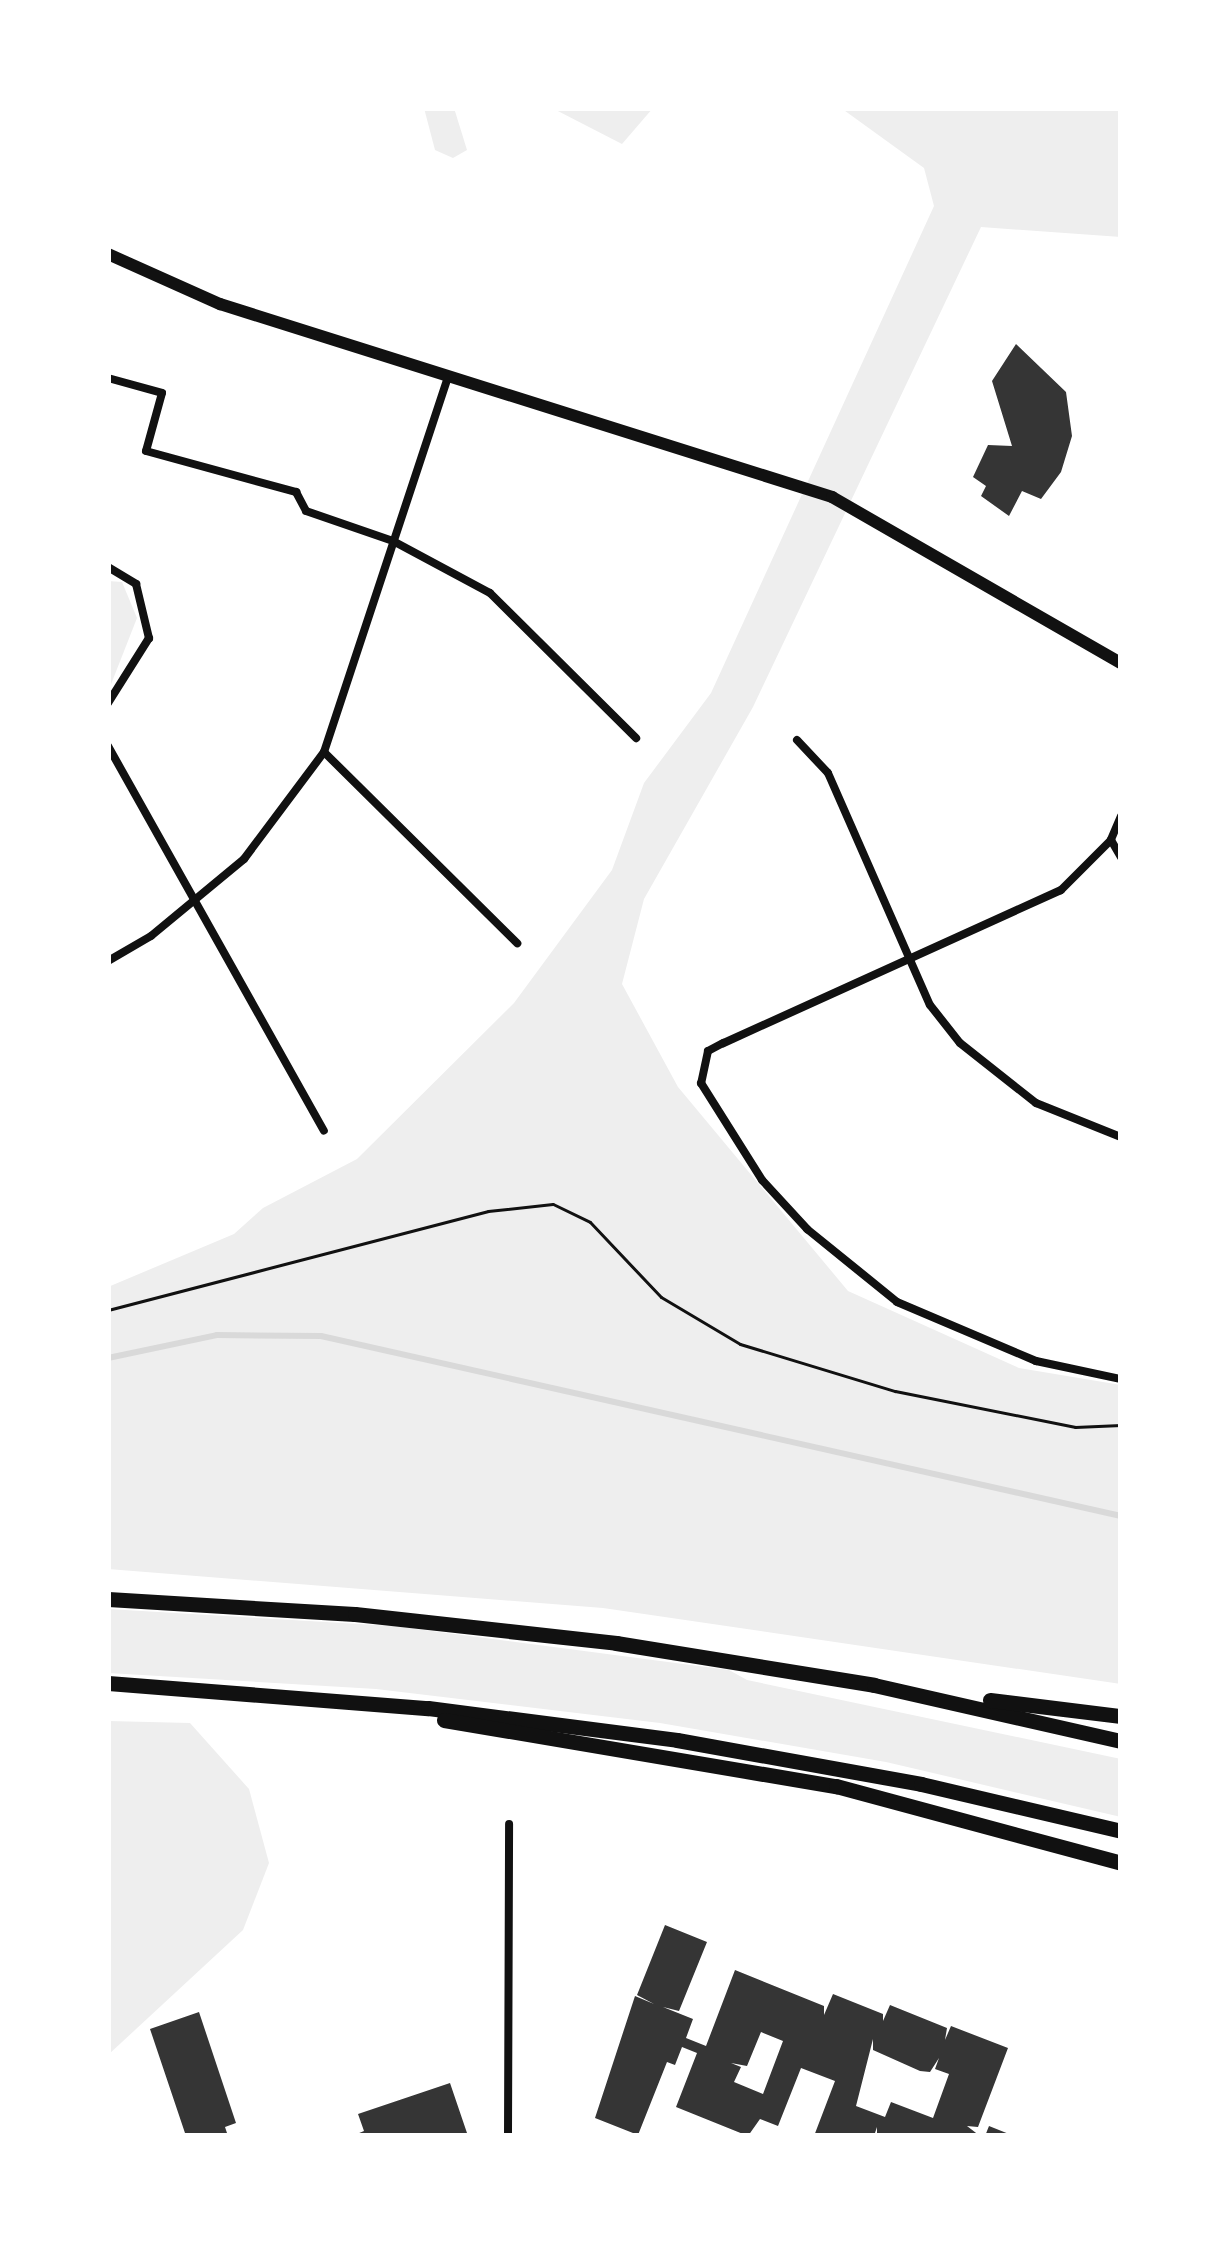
<!DOCTYPE html>
<style>
body{margin:0}
#map{position:relative;width:1229px;height:2244px;overflow:hidden;background:#fff;font-family:"Titillium Web",sans-serif}
div>[style]{position:absolute}
[style*='--x']{left:calc(var(--x)*1px);top:calc(var(--y)*1px);width:calc(var(--w)*1px);rotate:calc(var(--a)*1deg)}
.green>*{inset:0;background:#eee}
.stream>*{height:6px;margin:-3px;padding:0 3px;transform-origin:3px;border-radius:3px;background:#d9d9d9}
.building>*{inset:0;background:#353535}
.path>*{height:3px;margin:-1.5px;padding:0 1.5px;transform-origin:1.5px;border-radius:1.5px;background:#111}
.minor>*{height:8px;margin:-4px;padding:0 4px;transform-origin:4px;border-radius:4px;background:#111}
.secondary>*{height:12px;margin:-6px;padding:0 6px;transform-origin:6px;border-radius:6px;background:#111}
.motorway>*{height:15px;margin:-7.5px;padding:0 7.5px;transform-origin:7.5px;border-radius:7.5px;background:#111}
span{translate:-50% -50%;white-space:nowrap;text-align:center;line-height:1.15;-webkit-text-stroke:10px #fff;paint-order:stroke}
.frame{position:absolute;inset:0;border:111px solid #fff;pointer-events:none}
</style>
<div id="map">
<div class="green">
<div style="clip-path:polygon(424px 108px,454px 108px,467px 150px,453px 158px,435px 150px)"></div>
<div style="clip-path:polygon(552px 108px,653px 108px,622px 144px)"></div>
<div style="clip-path:polygon(841px 108px,1121px 108px,1121px 237px,981px 227px,753px 707px,644px 899px,622px 984px,678px 1087px,848px 1291px,1019px 1368px,1121px 1385px,1121px 1684px,603px 1608px,108px 1569px,108px 1287px,234px 1234px,263px 1208px,357px 1159px,514px 1003px,612px 870px,644px 783px,711px 693px,934px 206px,924px 168px)"></div>
<div style="clip-path:polygon(108px 581px,122px 582px,137px 618px,108px 692px)"></div>
<div style="clip-path:polygon(108px 1609px,393px 1626px,729px 1670px,747px 1680px,1121px 1759px,1121px 1817px,886px 1762px,660px 1723px,376px 1689px,108px 1673px)"></div>
<div style="clip-path:polygon(108px 1721px,190px 1723px,249px 1789px,269px 1863px,243px 1930px,108px 2055px)"></div>
</div>
<div class="stream">
<div style="--x:108;--y:1358;--w:111;--a:-11.9"></div>
<div style="--x:217;--y:1335;--w:104;--a:0.6"></div>
<div style="--x:321;--y:1336;--w:820;--a:12.68"></div>
</div>
<div class="building">
<div style="clip-path:polygon(1016px 344px,1066px 392px,1072px 436px,1061px 472px,1041px 499px,1022px 491px,1009px 516px,981px 496px,986px 486px,973px 477px,988px 445px,1012px 446px,992px 381px)"></div>
<div style="clip-path:polygon(evenodd,665px 1925px,707px 1942px,679px 2011px,663px 2007px,693px 2019px,686px 2038px,706px 2046px,735px 1970px,824px 2006px,824px 2015px,833px 1994px,883px 2014px,883px 2021px,890px 2005px,947px 2028px,945px 2040px,951px 2026px,1008px 2048px,978px 2127px,967px 2126px,980px 2136px,877px 2136px,877px 2127px,874px 2136px,814px 2136px,835px 2081px,801px 2068px,778px 2126px,760px 2119px,748px 2136px,676px 2107px,697px 2053px,682px 2047px,675px 2065px,667px 2062px,638px 2135px,595px 2118px,635px 1996px,654px 2004px,637px 1995px,665px 1925px,761px 2032px,783px 2041px,763px 2094px,734px 2082px,741px 2067px,731px 2063px,747px 2066px,761px 2032px,665px 1925px,873px 2039px,873px 2050px,920px 2071px,930px 2072px,939px 2058px,935px 2069px,949px 2074px,933px 2118px,891px 2102px,885px 2117px,856px 2106px,873px 2039px)"></div>
<div style="clip-path:polygon(199px 2012px,236px 2123px,225px 2127px,228px 2136px,186px 2136px,150px 2029px)"></div>
<div style="clip-path:polygon(450px 2083px,467px 2133px,352px 2136px,364px 2131px,358px 2114px)"></div>
<div style="clip-path:polygon(989px 2126px,1014px 2136px,985px 2136px)"></div>
</div>
<div class="path">
<div style="--x:108;--y:1310;--w:393;--a:-14.6"></div>
<div style="--x:488;--y:1211;--w:65;--a:-6.1"></div>
<div style="--x:553;--y:1204;--w:41;--a:25.9"></div>
<div style="--x:590;--y:1222;--w:103;--a:46.6"></div>
<div style="--x:661;--y:1297;--w:92;--a:30.7"></div>
<div style="--x:740;--y:1344;--w:162;--a:16.9"></div>
<div style="--x:895;--y:1391;--w:184;--a:11.3"></div>
<div style="--x:1075;--y:1427;--w:46;--a:-2.5"></div>
</div>
<div class="minor">
<div style="--x:108;--y:378;--w:56;--a:15.5"></div>
<div style="--x:162;--y:393;--w:60;--a:105.4"></div>
<div style="--x:146;--y:451;--w:156;--a:15.3"></div>
<div style="--x:296;--y:492;--w:21;--a:62"></div>
<div style="--x:306;--y:511;--w:92;--a:19"></div>
<div style="--x:393;--y:541;--w:110;--a:28.2"></div>
<div style="--x:490;--y:593;--w:206;--a:44.8"></div>
<div style="--x:108;--y:567;--w:33;--a:31"></div>
<div style="--x:136;--y:584;--w:56;--a:76.5"></div>
<div style="--x:149;--y:638;--w:77;--a:122.2"></div>
<div style="--x:797;--y:740;--w:45;--a:46.8"></div>
<div style="--x:828;--y:773;--w:253;--a:66.3"></div>
<div style="--x:930;--y:1005;--w:48;--a:51.7"></div>
<div style="--x:960;--y:1043;--w:97;--a:38.3"></div>
<div style="--x:1036;--y:1103;--w:92;--a:21.8"></div>
<div style="--x:108;--y:746;--w:441;--a:60.7"></div>
<div style="--x:324;--y:752;--w:272;--a:44.7"></div>
<div style="--x:1121;--y:816;--w:26;--a:113"></div>
<div style="--x:1111;--y:840;--w:71;--a:135"></div>
<div style="--x:1061;--y:890;--w:371;--a:155.6"></div>
<div style="--x:723;--y:1043;--w:17;--a:152"></div>
<div style="--x:708;--y:1051;--w:33;--a:102"></div>
<div style="--x:701;--y:1083;--w:115;--a:57.8"></div>
<div style="--x:762;--y:1180;--w:67;--a:47.4"></div>
<div style="--x:807;--y:1229;--w:116;--a:39"></div>
<div style="--x:897;--y:1302;--w:151;--a:23"></div>
<div style="--x:1036;--y:1361;--w:87;--a:12"></div>
<div style="--x:1111;--y:840;--w:20;--a:60"></div>
<div style="--x:108;--y:961;--w:50;--a:-30.2"></div>
<div style="--x:151;--y:936;--w:121;--a:-39.6"></div>
<div style="--x:244;--y:859;--w:134;--a:-53.2"></div>
<div style="--x:324;--y:752;--w:397;--a:-71.7"></div>
<div style="--x:508;--y:2136;--w:312;--a:-89.8"></div>
</div>
<div class="secondary">
<div style="--x:108;--y:254;--w:123;--a:24.1"></div>
<div style="--x:220;--y:304;--w:642;--a:17.5"></div>
<div style="--x:832;--y:497;--w:333;--a:29.9"></div>
</div>
<div class="motorway">
<div style="--x:108;--y:1599;--w:247;--a:3.5"></div>
<div style="--x:355;--y:1614;--w:263;--a:6.3"></div>
<div style="--x:616;--y:1643;--w:261;--a:9.2"></div>
<div style="--x:874;--y:1685;--w:253;--a:12.8"></div>
<div style="--x:108;--y:1683;--w:321;--a:4.5"></div>
<div style="--x:428;--y:1708;--w:251;--a:7.3"></div>
<div style="--x:677;--y:1740;--w:248;--a:10.2"></div>
<div style="--x:921;--y:1784;--w:205;--a:13.2"></div>
<div style="--x:990;--y:1700;--w:132;--a:7"></div>
<div style="--x:444;--y:1720;--w:398;--a:9.6"></div>
<div style="--x:836;--y:1786;--w:295;--a:15.1"></div>
</div>
<div class="frame"></div>
</div>
